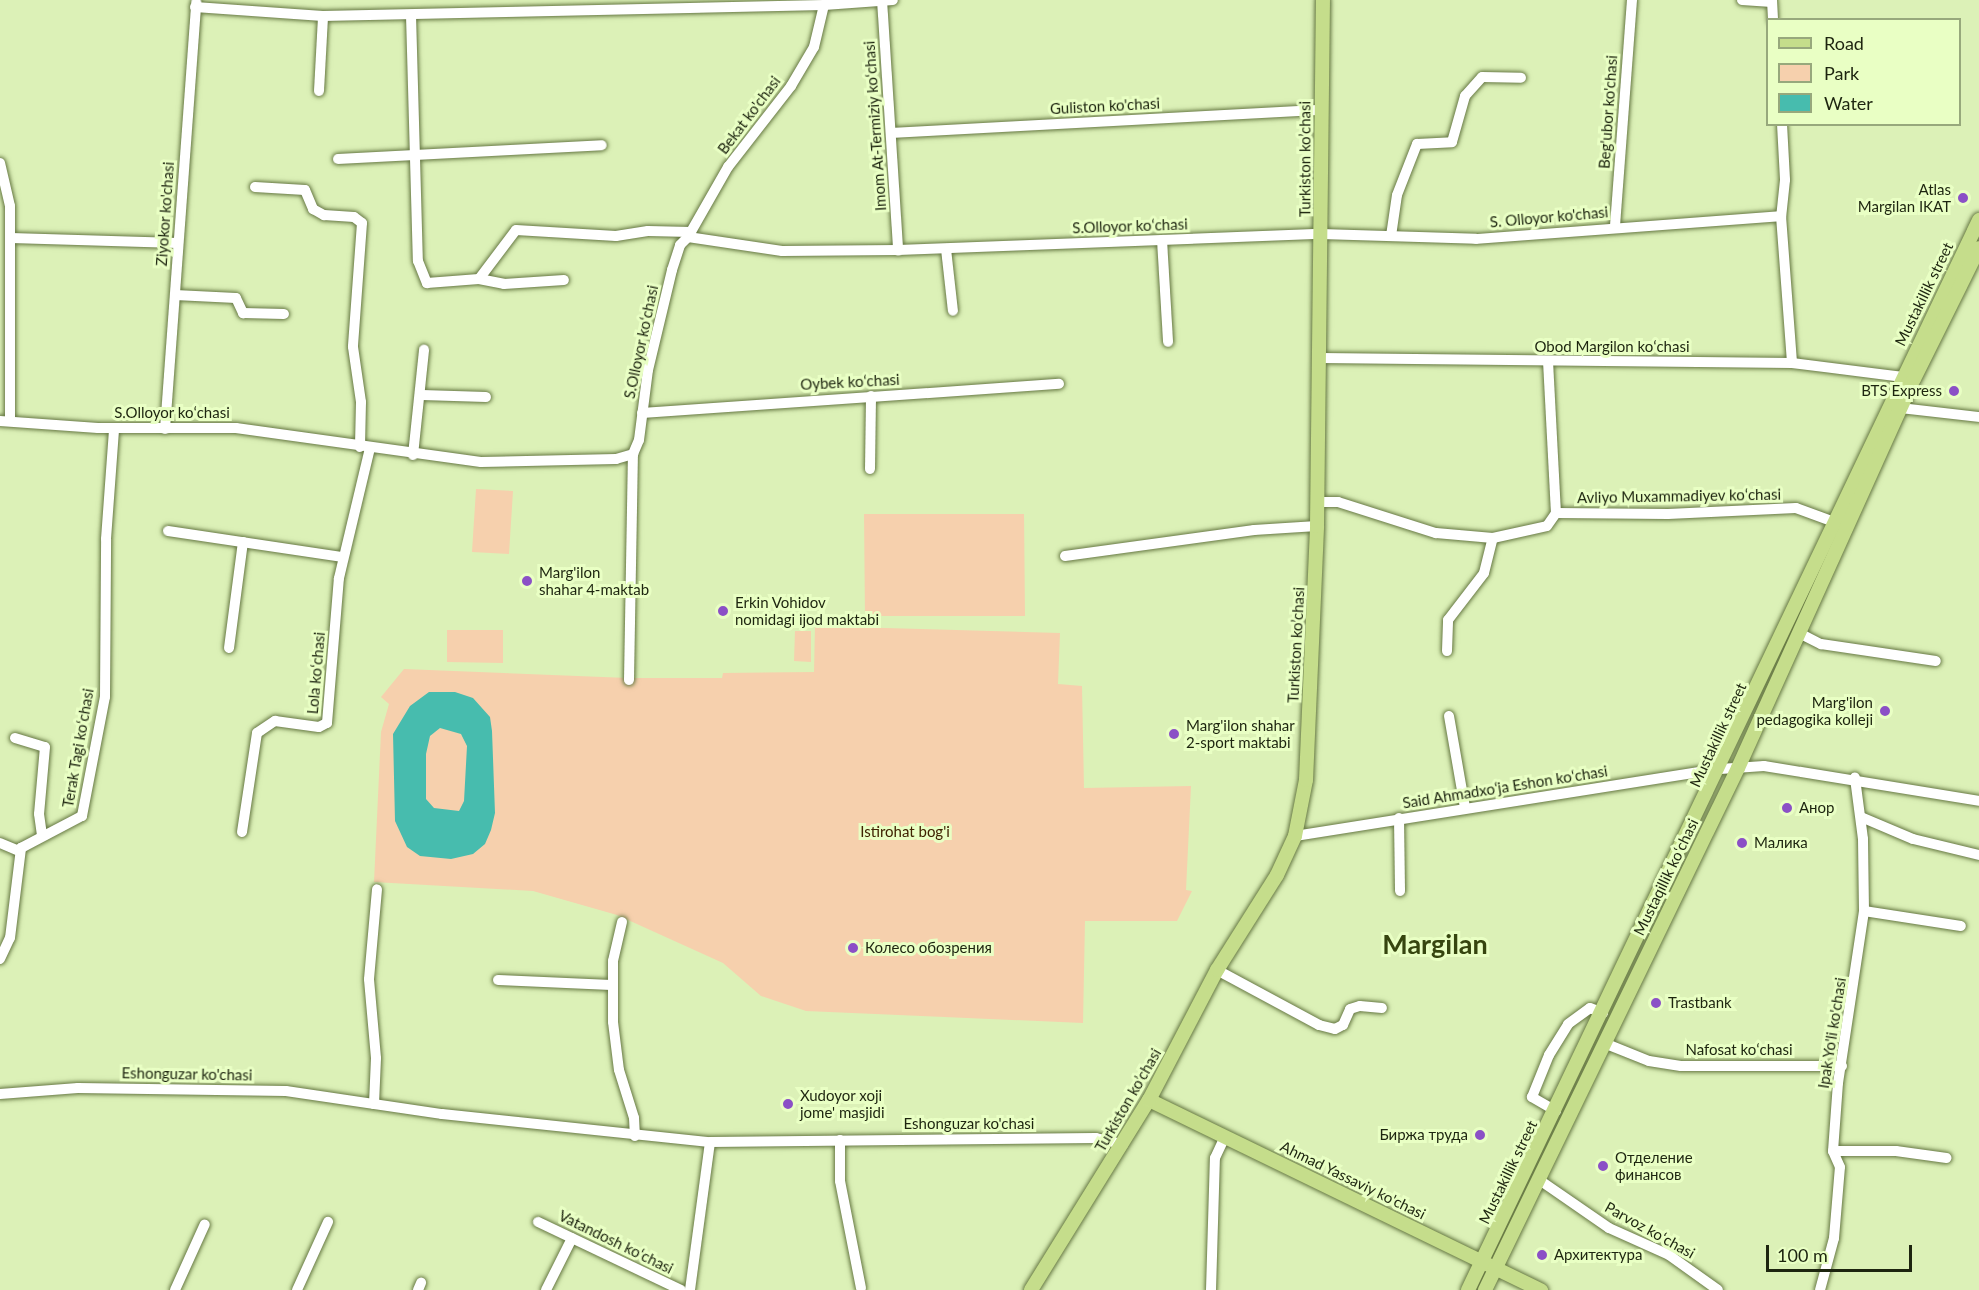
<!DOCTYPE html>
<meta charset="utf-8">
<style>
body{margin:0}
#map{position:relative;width:1979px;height:1290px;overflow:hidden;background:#dcf1b7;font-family:Lato,sans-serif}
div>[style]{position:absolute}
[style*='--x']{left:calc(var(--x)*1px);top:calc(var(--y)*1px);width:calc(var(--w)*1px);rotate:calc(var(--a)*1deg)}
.green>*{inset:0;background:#f6d0ad}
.water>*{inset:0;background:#47bcae}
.roads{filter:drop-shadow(0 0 2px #667843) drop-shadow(0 0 2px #667843)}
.minor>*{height:10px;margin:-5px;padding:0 5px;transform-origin:5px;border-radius:5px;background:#fff}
.major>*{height:14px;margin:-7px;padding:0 7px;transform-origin:7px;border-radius:7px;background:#c5dd8b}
.dots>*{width:16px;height:16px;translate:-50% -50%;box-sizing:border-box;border:3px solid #e9ffc4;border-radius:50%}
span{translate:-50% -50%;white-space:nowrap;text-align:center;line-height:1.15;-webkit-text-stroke:6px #e9ffc4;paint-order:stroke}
.street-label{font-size:15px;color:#1d250f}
.poi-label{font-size:15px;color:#1d250f}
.right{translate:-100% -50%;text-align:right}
.left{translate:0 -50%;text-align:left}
.park-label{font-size:15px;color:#3f2200}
.town-label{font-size:27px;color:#36450f;font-weight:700}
.legend{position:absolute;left:1766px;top:18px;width:195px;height:108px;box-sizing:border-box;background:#e9ffc4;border:2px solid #97a87c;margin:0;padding:8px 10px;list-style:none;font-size:18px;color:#1d250f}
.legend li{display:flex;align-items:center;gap:12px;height:30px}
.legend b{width:30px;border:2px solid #97a87c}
.scale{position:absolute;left:1766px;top:1245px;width:146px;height:27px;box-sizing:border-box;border:3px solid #1d250f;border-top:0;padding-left:8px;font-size:18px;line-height:21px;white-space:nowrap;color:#1d250f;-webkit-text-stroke:4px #e9ffc4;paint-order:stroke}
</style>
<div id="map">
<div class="green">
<div style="clip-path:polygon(476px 489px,513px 491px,509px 554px,472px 552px)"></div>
<div style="clip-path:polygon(864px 514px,1024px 514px,1025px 616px,865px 616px)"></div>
<div style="clip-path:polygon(815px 626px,1060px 633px,1058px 684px,1082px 686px,1084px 788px,1191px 786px,1186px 890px,1192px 891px,1177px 921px,1085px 921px,1083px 1023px,806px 1011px,761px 996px,723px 963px,617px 915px,533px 891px,374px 882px,381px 732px,389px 704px,381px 697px,404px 669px,628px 678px,722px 678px,723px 673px,814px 672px)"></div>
<div style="clip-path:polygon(447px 630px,503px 630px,503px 663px,447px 662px)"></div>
<div style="clip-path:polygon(795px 631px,811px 631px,811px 662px,794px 661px)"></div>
</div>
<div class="water">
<div style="clip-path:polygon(evenodd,429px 692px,455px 692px,473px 698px,490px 717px,492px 731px,495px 813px,491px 830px,485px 844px,473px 854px,451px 859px,420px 856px,407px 847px,395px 821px,393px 734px,410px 706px,429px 692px,440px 728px,461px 734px,467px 746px,464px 801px,459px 811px,434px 808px,426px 799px,426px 754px,430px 736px,440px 728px)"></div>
</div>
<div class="roads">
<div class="minor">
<div style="--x:882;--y:0;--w:251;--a:86.3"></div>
<div style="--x:1742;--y:0;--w:30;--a:4"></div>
<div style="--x:1772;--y:0;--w:20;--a:87"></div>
<div style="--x:195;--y:7;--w:128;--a:4"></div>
<div style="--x:323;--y:16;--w:501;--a:-1.26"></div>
<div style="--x:824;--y:5;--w:69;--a:-4.1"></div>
<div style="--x:411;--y:15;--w:246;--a:88.4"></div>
<div style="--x:418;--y:261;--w:24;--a:68"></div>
<div style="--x:427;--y:283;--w:52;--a:-4.4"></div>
<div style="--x:479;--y:279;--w:25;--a:11"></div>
<div style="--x:504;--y:284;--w:60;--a:-3.8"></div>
<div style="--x:319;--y:91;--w:75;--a:-86.9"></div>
<div style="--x:1782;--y:124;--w:56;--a:86.9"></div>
<div style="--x:1785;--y:180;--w:36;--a:96"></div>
<div style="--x:1781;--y:216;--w:147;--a:85.7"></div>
<div style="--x:891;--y:133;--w:431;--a:-3.1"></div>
<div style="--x:338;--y:159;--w:264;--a:-3"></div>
<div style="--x:0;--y:163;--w:44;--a:76.9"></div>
<div style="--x:10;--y:206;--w:215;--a:90"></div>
<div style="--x:255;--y:187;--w:50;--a:3.4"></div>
<div style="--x:305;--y:190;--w:21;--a:67"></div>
<div style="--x:313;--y:209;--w:13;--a:29"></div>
<div style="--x:324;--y:215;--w:30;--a:4"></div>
<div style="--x:354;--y:217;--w:10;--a:37"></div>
<div style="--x:362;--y:223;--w:124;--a:94.2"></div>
<div style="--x:353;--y:347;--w:56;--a:81.7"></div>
<div style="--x:361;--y:402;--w:45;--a:91.3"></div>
<div style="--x:1615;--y:226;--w:227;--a:-85.7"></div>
<div style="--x:1391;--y:236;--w:41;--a:-81.7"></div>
<div style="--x:1397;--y:195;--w:55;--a:-68.6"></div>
<div style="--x:1417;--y:144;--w:35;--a:-3"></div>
<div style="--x:1452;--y:142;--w:48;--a:-74.2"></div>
<div style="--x:1465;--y:96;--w:25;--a:-48"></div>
<div style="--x:1482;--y:77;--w:39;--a:1"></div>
<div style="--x:688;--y:237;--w:81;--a:-60.3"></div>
<div style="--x:728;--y:167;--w:103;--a:-52.1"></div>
<div style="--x:791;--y:86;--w:45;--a:-59.5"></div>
<div style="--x:814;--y:47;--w:43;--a:-76.6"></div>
<div style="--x:11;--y:238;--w:167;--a:1.7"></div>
<div style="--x:1162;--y:240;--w:102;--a:86.6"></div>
<div style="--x:946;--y:249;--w:62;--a:83.6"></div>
<div style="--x:479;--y:279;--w:61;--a:-52.9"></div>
<div style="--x:516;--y:230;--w:100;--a:3.4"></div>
<div style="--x:616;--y:236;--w:32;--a:-9"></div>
<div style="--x:648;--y:231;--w:43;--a:1.3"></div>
<div style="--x:175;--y:295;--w:61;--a:2.8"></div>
<div style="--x:236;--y:298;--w:17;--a:65"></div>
<div style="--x:243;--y:313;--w:41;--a:1.4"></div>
<div style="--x:1320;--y:358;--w:472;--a:0.6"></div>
<div style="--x:1792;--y:363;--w:120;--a:7.2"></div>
<div style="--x:1548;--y:361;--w:152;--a:87"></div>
<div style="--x:422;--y:395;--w:64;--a:1.8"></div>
<div style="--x:1901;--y:408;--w:79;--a:6.6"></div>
<div style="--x:642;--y:413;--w:418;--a:-4"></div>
<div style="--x:0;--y:421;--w:98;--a:4.1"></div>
<div style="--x:98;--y:428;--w:138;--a:0"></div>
<div style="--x:236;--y:428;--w:247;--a:7.9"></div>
<div style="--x:481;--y:462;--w:135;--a:-1.3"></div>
<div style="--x:616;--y:459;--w:18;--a:-16"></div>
<div style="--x:633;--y:454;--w:15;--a:-67"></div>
<div style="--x:639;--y:440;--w:71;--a:-82.7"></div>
<div style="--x:648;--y:370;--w:103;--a:-76.5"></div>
<div style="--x:672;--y:270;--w:26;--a:-72"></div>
<div style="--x:680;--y:245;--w:11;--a:-45"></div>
<div style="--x:688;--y:237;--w:95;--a:8.5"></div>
<div style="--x:782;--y:251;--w:116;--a:-0.5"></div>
<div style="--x:898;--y:250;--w:423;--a:-2.2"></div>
<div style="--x:1321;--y:234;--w:155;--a:1.8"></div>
<div style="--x:1476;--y:239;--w:306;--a:-4.3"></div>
<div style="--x:165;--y:429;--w:428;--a:-85.8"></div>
<div style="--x:413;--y:455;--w:106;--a:-84"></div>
<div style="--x:870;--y:469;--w:73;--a:-89.2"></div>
<div style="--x:1318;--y:502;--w:20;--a:0"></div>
<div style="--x:1338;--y:502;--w:103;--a:17.6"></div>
<div style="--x:1436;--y:533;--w:57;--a:5"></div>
<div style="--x:1493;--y:538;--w:55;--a:-12.5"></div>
<div style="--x:1547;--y:526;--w:16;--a:-55"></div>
<div style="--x:1556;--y:513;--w:112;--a:0.5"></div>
<div style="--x:1668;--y:514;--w:128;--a:-2.7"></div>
<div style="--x:1796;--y:508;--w:44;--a:20.1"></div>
<div style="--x:168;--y:531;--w:177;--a:8.5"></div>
<div style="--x:1065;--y:556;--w:191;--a:-7.8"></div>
<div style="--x:1254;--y:530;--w:63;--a:-3.6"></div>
<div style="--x:1799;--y:633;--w:25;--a:27"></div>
<div style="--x:1821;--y:644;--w:116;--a:8.4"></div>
<div style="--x:229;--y:648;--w:107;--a:-82.5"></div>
<div style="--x:1447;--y:651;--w:31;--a:-88"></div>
<div style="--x:1448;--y:620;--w:59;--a:-52.5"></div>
<div style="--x:1484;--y:573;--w:36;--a:-76"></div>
<div style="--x:629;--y:680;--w:226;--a:-89"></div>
<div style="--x:1449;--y:716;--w:93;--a:80.1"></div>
<div style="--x:15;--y:738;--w:31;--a:17"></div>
<div style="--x:45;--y:747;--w:67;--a:95.1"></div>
<div style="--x:39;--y:814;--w:21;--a:82"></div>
<div style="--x:1861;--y:817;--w:56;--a:22.9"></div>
<div style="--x:1913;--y:839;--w:68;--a:13.6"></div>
<div style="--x:1399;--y:818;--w:73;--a:89.2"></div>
<div style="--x:242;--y:832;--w:100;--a:-81.4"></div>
<div style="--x:257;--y:733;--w:22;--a:-34"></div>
<div style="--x:275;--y:721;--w:44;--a:7.8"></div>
<div style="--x:319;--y:727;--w:9;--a:-27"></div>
<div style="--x:327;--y:723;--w:145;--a:-85.3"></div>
<div style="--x:339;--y:578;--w:134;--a:-76.6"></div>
<div style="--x:1295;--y:836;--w:430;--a:-9"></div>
<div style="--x:1720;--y:769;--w:44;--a:-3.9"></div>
<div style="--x:1764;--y:766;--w:218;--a:9.2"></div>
<div style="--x:0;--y:843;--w:21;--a:23"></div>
<div style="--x:1864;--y:911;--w:98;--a:8.8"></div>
<div style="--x:622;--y:922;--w:40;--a:103"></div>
<div style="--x:613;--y:961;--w:61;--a:90"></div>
<div style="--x:613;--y:1022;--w:48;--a:82.9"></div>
<div style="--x:619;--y:1070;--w:50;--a:72.6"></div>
<div style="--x:634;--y:1118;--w:18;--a:87"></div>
<div style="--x:0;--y:959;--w:23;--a:-65"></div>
<div style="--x:10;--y:938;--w:91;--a:-83"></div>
<div style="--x:21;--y:848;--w:69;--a:-27.7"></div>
<div style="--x:82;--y:816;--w:121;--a:-79.1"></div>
<div style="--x:105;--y:697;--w:158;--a:-89.6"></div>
<div style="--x:106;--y:539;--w:110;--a:-85.8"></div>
<div style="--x:1217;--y:970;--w:116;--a:28.3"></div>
<div style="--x:1319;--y:1025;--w:16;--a:14"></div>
<div style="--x:1335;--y:1029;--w:9;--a:-27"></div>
<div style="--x:1343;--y:1025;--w:17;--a:-66"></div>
<div style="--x:1350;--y:1009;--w:10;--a:-17"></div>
<div style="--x:1360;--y:1006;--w:22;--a:5"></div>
<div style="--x:498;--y:980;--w:114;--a:2.5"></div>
<div style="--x:1604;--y:1043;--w:48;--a:21.8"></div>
<div style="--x:1649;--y:1061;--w:32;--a:9"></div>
<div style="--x:1681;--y:1066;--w:161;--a:0"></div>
<div style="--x:0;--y:1094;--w:78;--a:-4.4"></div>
<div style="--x:78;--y:1088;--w:208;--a:0.8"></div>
<div style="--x:286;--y:1091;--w:158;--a:8.4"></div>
<div style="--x:442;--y:1114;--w:269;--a:6"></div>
<div style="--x:710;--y:1142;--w:386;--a:-0.6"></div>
<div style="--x:1096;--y:1138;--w:28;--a:13"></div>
<div style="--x:374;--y:1104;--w:46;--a:-87.5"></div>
<div style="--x:376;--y:1058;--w:79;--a:-95.1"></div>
<div style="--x:369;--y:979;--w:90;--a:-84.9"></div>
<div style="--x:1556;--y:1111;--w:28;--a:-150"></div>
<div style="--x:1532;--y:1097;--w:45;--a:-68"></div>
<div style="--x:1549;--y:1055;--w:36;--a:-58"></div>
<div style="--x:1568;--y:1024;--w:27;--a:-36"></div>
<div style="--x:1590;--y:1008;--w:14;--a:21"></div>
<div style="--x:840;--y:1140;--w:41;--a:90"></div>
<div style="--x:840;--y:1181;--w:109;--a:78.9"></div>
<div style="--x:1833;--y:1151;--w:63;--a:0"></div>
<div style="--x:1896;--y:1151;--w:51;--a:7.8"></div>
<div style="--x:1538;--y:1179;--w:86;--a:34.6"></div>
<div style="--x:1609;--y:1228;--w:66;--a:24.2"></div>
<div style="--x:1669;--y:1255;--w:60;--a:35.5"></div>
<div style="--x:538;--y:1222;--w:158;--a:25.4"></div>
<div style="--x:175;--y:1290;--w:72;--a:-65.6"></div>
<div style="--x:297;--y:1290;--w:75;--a:-65.5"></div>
<div style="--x:418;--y:1290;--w:8;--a:-67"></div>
<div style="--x:546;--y:1290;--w:58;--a:-63.4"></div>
<div style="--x:690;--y:1290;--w:149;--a:-82.3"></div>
<div style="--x:1211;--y:1290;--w:132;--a:-88.3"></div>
<div style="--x:1215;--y:1158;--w:23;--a:-65"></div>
<div style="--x:1820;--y:1290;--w:54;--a:-74.9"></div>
<div style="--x:1834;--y:1238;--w:71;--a:-85.2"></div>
<div style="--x:1840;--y:1167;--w:17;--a:-114"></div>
<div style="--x:1833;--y:1151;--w:68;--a:-85.8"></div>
<div style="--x:1838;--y:1083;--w:174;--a:-81.4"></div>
<div style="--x:1864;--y:911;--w:72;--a:-90.8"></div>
<div style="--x:1863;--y:839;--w:62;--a:-97.5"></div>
</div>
<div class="major">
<div style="--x:1149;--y:1100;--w:436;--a:25.9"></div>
<div style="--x:1031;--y:1290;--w:224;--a:-58.2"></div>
<div style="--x:1149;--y:1100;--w:147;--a:-62.4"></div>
<div style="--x:1217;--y:970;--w:112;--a:-57.7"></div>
<div style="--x:1277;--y:875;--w:43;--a:-65.2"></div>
<div style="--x:1295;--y:836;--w:57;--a:-78.9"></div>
<div style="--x:1306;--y:780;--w:254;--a:-87.5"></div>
<div style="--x:1317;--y:526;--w:526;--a:-89.35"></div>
<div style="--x:1468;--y:1290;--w:1186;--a:-64.47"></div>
<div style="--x:1485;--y:1290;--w:580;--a:-64.14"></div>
<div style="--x:1738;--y:768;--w:427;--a:-65.7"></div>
<div style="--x:1914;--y:379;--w:146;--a:-63.6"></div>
</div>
</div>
<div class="dots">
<div style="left:1963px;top:198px;background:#8b50c6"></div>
<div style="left:1954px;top:391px;background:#8b50c6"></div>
<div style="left:527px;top:581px;background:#8b50c6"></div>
<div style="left:723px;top:611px;background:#8b50c6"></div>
<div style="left:1885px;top:711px;background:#8b50c6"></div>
<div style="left:1174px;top:734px;background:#8b50c6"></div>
<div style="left:1787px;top:808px;background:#8b50c6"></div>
<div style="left:1742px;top:843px;background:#8b50c6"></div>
<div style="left:853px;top:948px;background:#8b50c6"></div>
<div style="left:1656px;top:1003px;background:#8b50c6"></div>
<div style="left:788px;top:1104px;background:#8b50c6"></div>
<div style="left:1480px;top:1135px;background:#8b50c6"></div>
<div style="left:1603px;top:1166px;background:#8b50c6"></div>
<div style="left:1542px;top:1255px;background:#8b50c6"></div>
</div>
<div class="street-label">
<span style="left:1105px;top:106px;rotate:-3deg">Guliston ko'chasi</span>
<span style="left:1608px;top:112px;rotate:-86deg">Beg'ubor ko'chasi</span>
<span style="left:749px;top:115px;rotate:-53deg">Bekat ko'chasi</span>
<span style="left:875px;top:126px;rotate:-94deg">Imom At-Termiziy koʻchasi</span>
<span style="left:1305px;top:159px;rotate:-90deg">Turkiston ko’chasi</span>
<span style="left:165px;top:214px;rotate:-86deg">Ziyokor ko'chasi</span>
<span style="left:1549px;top:217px;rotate:-5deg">S. Olloyor ko'chasi</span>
<span style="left:1130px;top:226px;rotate:-2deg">S.Olloyor koʻchasi</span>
<span style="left:1924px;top:294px;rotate:-64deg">Mustakillik street</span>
<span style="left:641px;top:342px;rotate:-78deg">S.Olloyor koʻchasi</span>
<span style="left:1612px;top:347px">Obod Margilon koʻchasi</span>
<span style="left:850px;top:382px;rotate:-3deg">Oybek koʻchasi</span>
<span style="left:172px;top:413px">S.Olloyor koʻchasi</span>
<span style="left:1679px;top:496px;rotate:-1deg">Avliyo Muxammadiyev koʻchasi</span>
<span style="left:1296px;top:645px;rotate:-87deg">Turkiston ko’chasi</span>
<span style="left:316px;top:673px;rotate:-85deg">Lola koʻchasi</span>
<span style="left:1718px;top:735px;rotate:-65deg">Mustakillik street</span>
<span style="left:78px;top:748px;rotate:-80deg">Terak Tagi koʻchasi</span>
<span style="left:1505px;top:787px;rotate:-9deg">Said Ahmadxoʻja Eshon koʻchasi</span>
<span style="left:1666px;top:877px;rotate:-64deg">Mustaqillik koʻchasi</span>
<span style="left:1832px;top:1033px;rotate:-81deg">Ipak Yo'li ko'chasi</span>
<span style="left:1739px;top:1050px">Nafosat koʻchasi</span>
<span style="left:187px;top:1074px;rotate:1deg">Eshonguzar ko'chasi</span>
<span style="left:1128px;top:1100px;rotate:-60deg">Turkiston ko’chasi</span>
<span style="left:969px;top:1124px">Eshonguzar ko'chasi</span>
<span style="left:1508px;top:1172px;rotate:-64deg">Mustakillik street</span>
<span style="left:1353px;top:1180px;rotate:26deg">Ahmad Yassaviy ko'chasi</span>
<span style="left:1650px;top:1230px;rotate:29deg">Parvoz koʻchasi</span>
<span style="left:616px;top:1242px;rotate:26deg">Vatandosh koʻchasi</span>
</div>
<div class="poi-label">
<span class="right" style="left:1951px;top:198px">Atlas<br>Margilan IKAT</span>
<span class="right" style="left:1942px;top:391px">BTS Express</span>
<span class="left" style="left:539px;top:581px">Marg'ilon<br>shahar 4-maktab</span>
<span class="left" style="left:735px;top:611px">Erkin Vohidov<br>nomidagi ijod maktabi</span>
<span class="right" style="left:1873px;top:711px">Marg'ilon<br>pedagogika kolleji</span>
<span class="left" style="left:1186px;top:734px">Marg'ilon shahar<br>2-sport maktabi</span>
<span class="left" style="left:1799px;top:808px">Анор</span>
<span class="left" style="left:1754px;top:843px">Малика</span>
<span class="left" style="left:865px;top:948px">Колесо обозрения</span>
<span class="left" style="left:1668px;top:1003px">Trastbank</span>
<span class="left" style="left:800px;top:1104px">Xudoyor xoji<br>jome' masjidi</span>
<span class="right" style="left:1468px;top:1135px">Биржа труда</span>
<span class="left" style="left:1615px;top:1166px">Отделение<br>финансов</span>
<span class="left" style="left:1554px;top:1255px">Архитектура</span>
</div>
<div class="park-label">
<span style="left:905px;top:832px">Istirohat bog'i</span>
</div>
<div class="town-label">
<span style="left:1435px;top:944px">Margilan</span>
</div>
<ul class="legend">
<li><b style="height:8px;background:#c5dd8b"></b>Road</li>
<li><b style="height:16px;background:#f6d0ad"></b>Park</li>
<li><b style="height:16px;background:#47bcae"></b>Water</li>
</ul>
<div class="scale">100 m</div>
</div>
